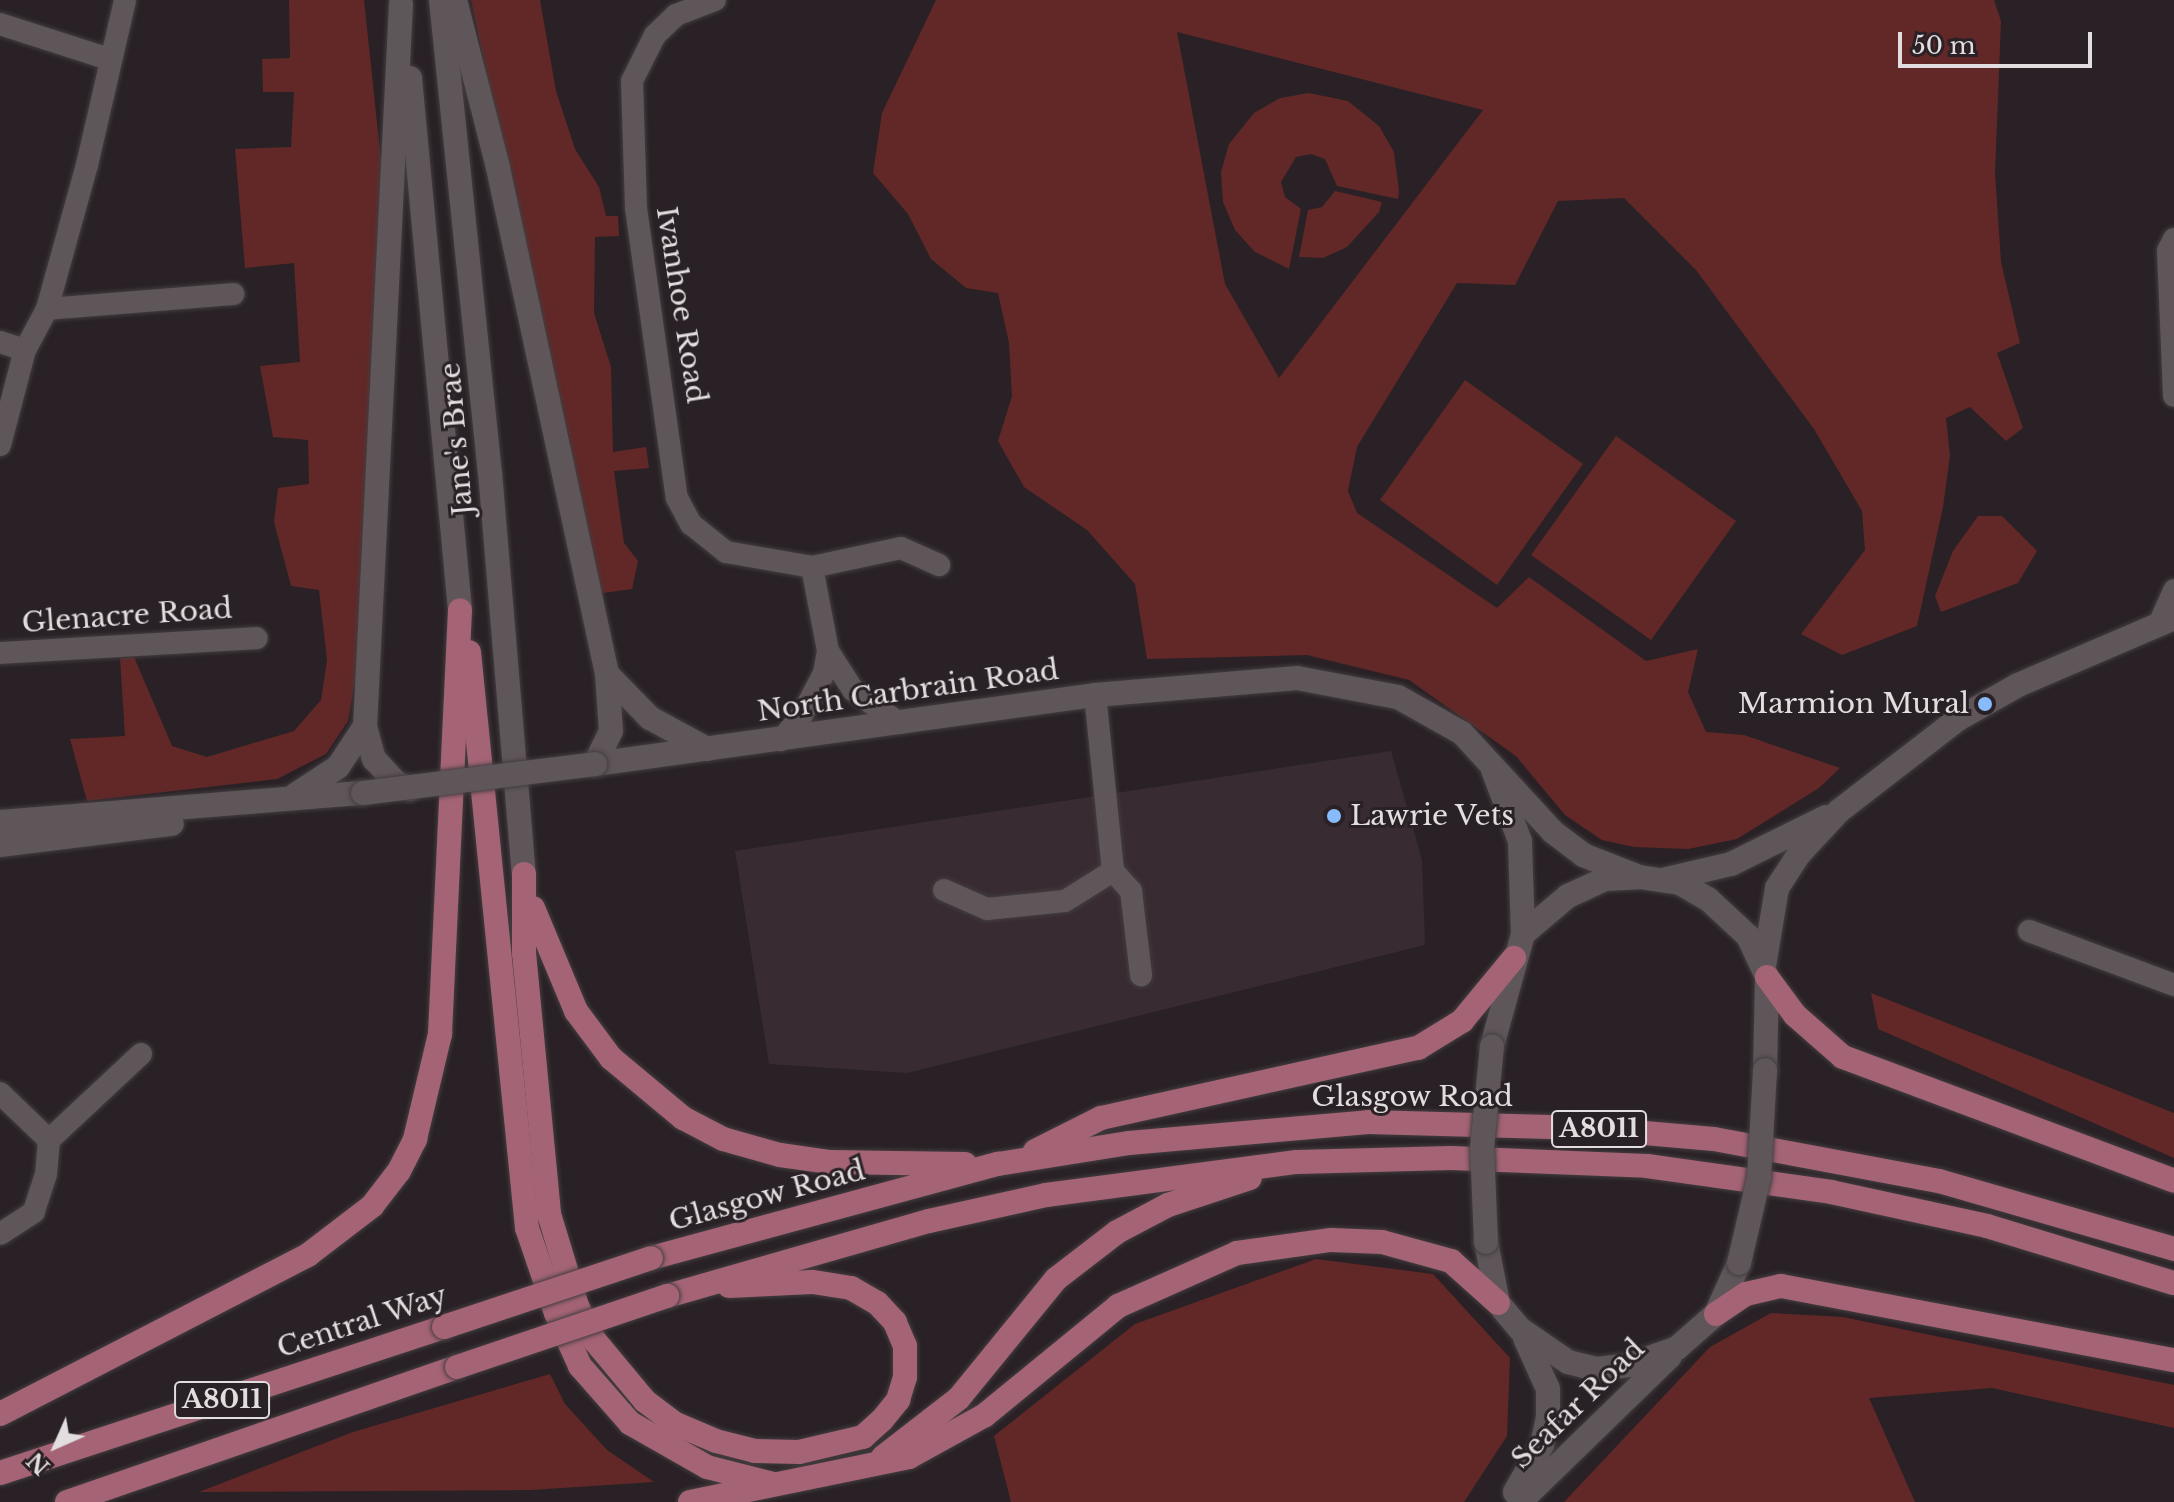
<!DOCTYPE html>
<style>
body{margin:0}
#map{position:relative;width:2174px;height:1502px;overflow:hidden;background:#292125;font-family:"Libre Baskerville",serif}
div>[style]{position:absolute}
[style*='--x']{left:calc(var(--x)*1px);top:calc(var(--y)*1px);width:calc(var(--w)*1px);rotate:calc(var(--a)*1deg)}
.built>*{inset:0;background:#382c32}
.green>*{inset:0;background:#622827}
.roads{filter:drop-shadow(0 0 2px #433d40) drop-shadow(0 0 2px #433d40)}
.street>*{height:22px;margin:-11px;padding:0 11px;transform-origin:11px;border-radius:11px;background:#5f565a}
.secondary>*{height:24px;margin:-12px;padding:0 12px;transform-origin:12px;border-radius:12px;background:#5f565a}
.primary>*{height:24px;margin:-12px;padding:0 12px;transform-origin:12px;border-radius:12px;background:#a46475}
.bridges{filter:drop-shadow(0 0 2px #433d40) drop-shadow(0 0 2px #433d40)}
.secondary-bridge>*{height:24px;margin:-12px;padding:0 12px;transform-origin:12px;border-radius:12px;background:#5f565a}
.primary-bridge>*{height:24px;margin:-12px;padding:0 12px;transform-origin:12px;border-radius:12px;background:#a46475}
.dots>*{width:22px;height:22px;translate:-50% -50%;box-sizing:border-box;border:4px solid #292125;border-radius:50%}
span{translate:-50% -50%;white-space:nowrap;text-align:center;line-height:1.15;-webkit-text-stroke:6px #292125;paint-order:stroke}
.shield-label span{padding:2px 6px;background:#292125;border:2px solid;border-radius:6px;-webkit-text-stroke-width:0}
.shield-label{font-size:26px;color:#e2dddf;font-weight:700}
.street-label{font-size:28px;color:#e2dddf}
.poi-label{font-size:28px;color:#e2dddf}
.right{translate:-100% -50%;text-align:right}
.left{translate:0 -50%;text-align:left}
.north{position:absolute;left:16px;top:1406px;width:80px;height:80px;-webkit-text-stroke:6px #292125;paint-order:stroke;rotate:225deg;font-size:22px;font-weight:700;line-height:32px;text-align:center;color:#e2dddf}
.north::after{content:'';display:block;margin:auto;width:28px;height:36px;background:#e2dddf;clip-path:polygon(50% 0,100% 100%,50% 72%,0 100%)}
.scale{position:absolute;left:1898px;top:32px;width:194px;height:36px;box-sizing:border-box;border:4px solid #e2dddf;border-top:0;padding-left:10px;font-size:24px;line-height:28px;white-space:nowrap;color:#e2dddf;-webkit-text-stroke:6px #292125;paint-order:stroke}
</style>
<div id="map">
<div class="built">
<div style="clip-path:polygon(1391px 751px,1422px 860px,1425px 945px,907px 1073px,769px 1064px,735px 851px)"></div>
</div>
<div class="green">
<div style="clip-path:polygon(289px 0,364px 0,383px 179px,359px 659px,348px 721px,326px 754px,277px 779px,87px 801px,70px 739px,125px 736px,120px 658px,134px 657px,172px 746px,207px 757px,294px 731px,321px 700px,327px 660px,319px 590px,291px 586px,274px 522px,278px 488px,309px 484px,308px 440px,273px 437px,260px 366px,300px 362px,294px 263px,245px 268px,235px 149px,291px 147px,294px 92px,263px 92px,262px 59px,290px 58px)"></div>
<div style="clip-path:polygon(471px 0,540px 0,556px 91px,575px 149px,599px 187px,606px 216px,618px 216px,619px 236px,595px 237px,594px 313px,611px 367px,613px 452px,646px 447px,649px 468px,614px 471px,624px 543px,638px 561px,632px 589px,596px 594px)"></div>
<div style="clip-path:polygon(evenodd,936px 0,1994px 0,2001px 21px,1995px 173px,2001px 262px,2020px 343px,1997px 353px,2023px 428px,2006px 441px,1970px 407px,1946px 418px,1950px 456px,1943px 507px,1917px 626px,1842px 655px,1801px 634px,1865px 550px,1862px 511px,1814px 429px,1696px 270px,1624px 198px,1558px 201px,1515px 285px,1457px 283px,1357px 447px,1348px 491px,1357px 513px,1497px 608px,1529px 577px,1646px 661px,1698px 649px,1688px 692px,1706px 732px,1744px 735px,1840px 768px,1819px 788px,1737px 839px,1688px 849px,1634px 847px,1602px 840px,1565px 815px,1516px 756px,1409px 680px,1307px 655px,1147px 659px,1135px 584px,1087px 530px,1024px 487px,998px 441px,1012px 396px,1009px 343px,998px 293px,966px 288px,931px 259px,908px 214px,873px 173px,882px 113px,936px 0,1177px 32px,1483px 110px,1279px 378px,1225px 284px,1177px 32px)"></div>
<div style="clip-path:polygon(1309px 93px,1348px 101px,1379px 126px,1394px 152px,1399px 191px,1398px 199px,1337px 186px,1325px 159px,1311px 154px,1296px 157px,1281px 182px,1285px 197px,1301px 209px,1289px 269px,1255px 252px,1235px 230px,1223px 202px,1221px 172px,1229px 144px,1254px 113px,1280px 98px)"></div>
<div style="clip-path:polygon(1335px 191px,1382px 202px,1379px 212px,1347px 247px,1323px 258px,1299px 257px,1308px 210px,1322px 207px)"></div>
<div style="clip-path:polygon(1465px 380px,1583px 464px,1497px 585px,1380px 500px)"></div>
<div style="clip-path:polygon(1616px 436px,1736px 521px,1651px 640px,1531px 555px)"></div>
<div style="clip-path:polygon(1978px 516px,2002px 516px,2037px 551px,2018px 583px,1941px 612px,1935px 596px,1953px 551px)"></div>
<div style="clip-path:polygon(1871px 993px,2174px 1113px,2174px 1158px,1878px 1029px)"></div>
<div style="clip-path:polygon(1316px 1259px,1433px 1274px,1510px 1358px,1507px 1436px,1464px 1502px,1011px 1502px,994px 1436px,1135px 1324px)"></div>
<div style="clip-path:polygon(1771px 1313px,1843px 1317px,2174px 1385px,2174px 1428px,1992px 1388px,1869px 1398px,1915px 1502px,1564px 1502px,1710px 1347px)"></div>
<div style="clip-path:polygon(550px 1374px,565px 1404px,607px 1450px,654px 1482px,531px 1490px,199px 1492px,353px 1432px)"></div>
</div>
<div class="roads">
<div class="street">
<div style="--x:715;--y:0;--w:42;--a:159"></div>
<div style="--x:676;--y:15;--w:29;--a:136"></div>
<div style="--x:655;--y:35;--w:51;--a:116.6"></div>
<div style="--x:632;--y:81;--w:127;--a:88.2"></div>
<div style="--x:636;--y:208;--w:293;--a:82"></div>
<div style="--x:677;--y:498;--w:30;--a:62"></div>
<div style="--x:691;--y:524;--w:45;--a:38.7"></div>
<div style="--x:726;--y:552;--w:87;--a:9.9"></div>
<div style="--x:812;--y:567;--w:86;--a:79.2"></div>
<div style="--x:828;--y:651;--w:22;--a:100"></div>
<div style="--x:824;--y:673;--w:47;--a:117.6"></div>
<div style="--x:802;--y:715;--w:33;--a:130"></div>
<div style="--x:0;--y:24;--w:114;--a:17.8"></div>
<div style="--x:2174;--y:239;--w:13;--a:117"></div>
<div style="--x:2168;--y:251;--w:145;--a:87.6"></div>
<div style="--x:47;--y:309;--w:187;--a:-4.6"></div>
<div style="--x:0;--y:342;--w:26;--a:18"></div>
<div style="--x:0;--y:445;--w:98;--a:-75.3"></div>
<div style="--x:25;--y:350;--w:47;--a:-61.8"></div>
<div style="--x:47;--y:309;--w:149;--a:-74.5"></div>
<div style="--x:87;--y:165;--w:169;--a:-77"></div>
<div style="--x:812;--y:567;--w:91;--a:-12.1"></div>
<div style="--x:901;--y:548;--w:42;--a:24.1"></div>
<div style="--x:2160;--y:622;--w:35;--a:-66"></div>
<div style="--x:828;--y:651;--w:46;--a:57.3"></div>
<div style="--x:853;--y:690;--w:57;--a:35.7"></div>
<div style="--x:0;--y:653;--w:257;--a:-3.3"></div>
<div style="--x:1113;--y:871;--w:27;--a:48"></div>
<div style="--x:1131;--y:891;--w:85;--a:83.2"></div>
<div style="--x:944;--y:890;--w:47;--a:23.8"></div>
<div style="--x:987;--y:909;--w:78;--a:-5.9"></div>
<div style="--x:1065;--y:901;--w:57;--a:-32"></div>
<div style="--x:1113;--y:871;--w:177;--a:-95.8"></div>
<div style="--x:2029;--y:931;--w:155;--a:20.4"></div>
<div style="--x:0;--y:1093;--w:68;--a:43.8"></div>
<div style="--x:49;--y:1140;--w:34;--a:95"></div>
<div style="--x:46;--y:1174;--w:40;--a:108"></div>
<div style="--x:34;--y:1212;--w:40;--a:147.1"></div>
<div style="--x:49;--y:1140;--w:126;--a:-43.1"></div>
</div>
<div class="secondary">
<div style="--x:441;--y:0;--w:475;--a:84.1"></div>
<div style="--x:490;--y:472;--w:403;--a:85.2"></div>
<div style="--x:455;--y:0;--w:173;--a:75.6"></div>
<div style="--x:498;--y:168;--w:518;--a:77.84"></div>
<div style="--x:607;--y:674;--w:57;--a:86"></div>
<div style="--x:611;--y:731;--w:37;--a:116"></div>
<div style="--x:401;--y:4;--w:723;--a:92.85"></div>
<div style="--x:365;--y:726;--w:34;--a:75"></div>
<div style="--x:374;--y:759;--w:33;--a:47"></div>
<div style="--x:396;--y:783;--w:15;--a:23"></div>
<div style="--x:410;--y:78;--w:534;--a:84.63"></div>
<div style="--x:607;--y:674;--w:62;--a:45.7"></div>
<div style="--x:650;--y:718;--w:65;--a:28.5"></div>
<div style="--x:595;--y:764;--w:505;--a:-7.86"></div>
<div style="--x:1095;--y:695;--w:203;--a:-4.8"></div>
<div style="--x:1297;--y:678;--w:103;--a:10.7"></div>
<div style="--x:1398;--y:697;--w:73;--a:29.4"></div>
<div style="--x:1462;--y:733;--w:134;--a:47.4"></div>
<div style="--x:1553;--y:832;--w:38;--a:37"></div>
<div style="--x:1583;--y:855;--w:60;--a:21.4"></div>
<div style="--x:1493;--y:770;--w:76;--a:69.2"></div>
<div style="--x:1520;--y:841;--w:93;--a:88.2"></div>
<div style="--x:295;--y:795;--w:51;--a:-33.1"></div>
<div style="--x:338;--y:767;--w:49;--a:-56.6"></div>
<div style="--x:0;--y:822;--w:364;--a:-4.6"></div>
<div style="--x:0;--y:845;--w:173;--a:-7"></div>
<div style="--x:1667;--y:879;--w:66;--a:-13.2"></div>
<div style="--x:1731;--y:864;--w:106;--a:-26.3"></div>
<div style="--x:1764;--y:966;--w:79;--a:-80.5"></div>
<div style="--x:1777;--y:888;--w:40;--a:-57.1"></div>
<div style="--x:1799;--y:854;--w:59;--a:-47.1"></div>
<div style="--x:1839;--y:811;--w:150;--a:-37.7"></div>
<div style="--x:1958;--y:719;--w:69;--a:-29.5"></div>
<div style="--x:2018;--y:685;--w:170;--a:-23.2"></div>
<div style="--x:1492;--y:1046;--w:116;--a:-74.5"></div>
<div style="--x:1523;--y:934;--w:59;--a:-40.2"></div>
<div style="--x:1568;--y:896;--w:41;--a:-24.7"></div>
<div style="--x:1605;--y:879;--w:34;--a:-3"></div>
<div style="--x:1639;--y:877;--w:41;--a:8.3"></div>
<div style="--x:1680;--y:883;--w:32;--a:30"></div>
<div style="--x:1708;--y:899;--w:54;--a:42.8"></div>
<div style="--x:1748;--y:936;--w:45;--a:65.1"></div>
<div style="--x:1767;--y:977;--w:93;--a:91.2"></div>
<div style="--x:1486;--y:1242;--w:62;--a:78.9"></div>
<div style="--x:1498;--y:1303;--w:34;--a:50"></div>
<div style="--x:1520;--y:1329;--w:58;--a:34.5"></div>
<div style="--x:1568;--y:1362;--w:30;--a:14"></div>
<div style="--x:1597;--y:1369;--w:32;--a:-7"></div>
<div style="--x:1629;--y:1365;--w:51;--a:-19.5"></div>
<div style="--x:1677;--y:1348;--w:52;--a:-41.1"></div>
<div style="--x:1716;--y:1314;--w:56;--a:-65.7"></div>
<div style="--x:1515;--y:1492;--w:54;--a:-60.1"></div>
<div style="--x:1542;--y:1445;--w:29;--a:-78"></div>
<div style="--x:1548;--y:1417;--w:28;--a:-90"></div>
<div style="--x:1548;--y:1389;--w:56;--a:-114.3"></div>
<div style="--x:1520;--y:1502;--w:209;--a:-44.2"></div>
</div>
<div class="primary">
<div style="--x:469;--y:652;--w:579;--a:84.25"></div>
<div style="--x:527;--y:1228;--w:90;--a:71.2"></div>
<div style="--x:556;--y:1313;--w:58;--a:65.6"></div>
<div style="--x:580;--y:1366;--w:76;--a:48.7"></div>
<div style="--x:630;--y:1423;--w:89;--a:29.7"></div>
<div style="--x:707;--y:1467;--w:68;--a:14.4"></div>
<div style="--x:524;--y:874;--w:79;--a:90"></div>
<div style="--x:524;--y:953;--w:262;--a:84.5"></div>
<div style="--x:549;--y:1214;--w:96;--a:73.1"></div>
<div style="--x:577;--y:1306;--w:39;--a:63"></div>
<div style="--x:595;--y:1341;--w:78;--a:50.2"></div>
<div style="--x:645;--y:1401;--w:39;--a:37"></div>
<div style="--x:676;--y:1424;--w:43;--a:23"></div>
<div style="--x:716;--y:1441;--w:40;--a:14.4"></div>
<div style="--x:755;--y:1451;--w:44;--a:1.3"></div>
<div style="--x:799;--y:1452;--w:66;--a:-13.2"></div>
<div style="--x:863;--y:1437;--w:25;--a:-42"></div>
<div style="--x:882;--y:1420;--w:26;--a:-51"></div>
<div style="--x:898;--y:1400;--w:24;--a:-73"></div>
<div style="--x:905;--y:1377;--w:31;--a:-90"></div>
<div style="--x:905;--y:1346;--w:26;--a:-113"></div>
<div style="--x:895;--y:1322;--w:26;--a:-133"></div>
<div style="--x:877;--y:1303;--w:30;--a:-150"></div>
<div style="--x:851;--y:1288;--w:39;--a:-171"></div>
<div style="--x:812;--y:1282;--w:83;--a:177.2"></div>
<div style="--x:533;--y:908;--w:112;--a:67.3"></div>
<div style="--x:576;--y:1011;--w:59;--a:53.3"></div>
<div style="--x:611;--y:1058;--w:94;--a:39.8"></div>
<div style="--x:683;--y:1118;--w:45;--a:27.7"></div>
<div style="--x:723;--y:1139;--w:59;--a:15.7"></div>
<div style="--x:780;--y:1155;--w:49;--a:8.1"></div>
<div style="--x:829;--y:1162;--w:136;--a:0.8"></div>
<div style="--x:1767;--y:977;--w:47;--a:53.6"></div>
<div style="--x:1795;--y:1015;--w:64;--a:41.2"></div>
<div style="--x:1843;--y:1057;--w:353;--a:20.5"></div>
<div style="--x:1035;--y:1151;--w:74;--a:-26.6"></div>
<div style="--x:1101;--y:1118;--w:325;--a:-12.5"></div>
<div style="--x:1418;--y:1048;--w:52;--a:-31.5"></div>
<div style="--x:1462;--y:1021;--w:82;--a:-50.5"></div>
<div style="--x:651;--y:1258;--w:360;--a:-15.2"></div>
<div style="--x:998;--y:1164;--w:133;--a:-9.1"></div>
<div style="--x:1129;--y:1143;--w:240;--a:-5"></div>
<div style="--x:1368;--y:1122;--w:219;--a:1.6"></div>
<div style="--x:1587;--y:1128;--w:127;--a:5"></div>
<div style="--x:1714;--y:1139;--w:229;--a:10.6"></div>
<div style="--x:1939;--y:1181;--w:245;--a:16.1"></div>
<div style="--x:667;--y:1296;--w:273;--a:-16"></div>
<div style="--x:929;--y:1221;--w:120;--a:-12.5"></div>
<div style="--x:1046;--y:1195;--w:253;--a:-7.5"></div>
<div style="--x:1297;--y:1162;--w:154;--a:-1.5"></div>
<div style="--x:1451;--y:1158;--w:196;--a:2.3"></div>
<div style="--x:1647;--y:1166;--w:186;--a:8"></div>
<div style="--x:1831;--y:1192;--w:160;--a:12.3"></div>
<div style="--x:1987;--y:1226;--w:195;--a:17"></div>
<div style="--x:1716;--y:1314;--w:36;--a:-34"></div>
<div style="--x:1746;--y:1294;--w:36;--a:-13"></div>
<div style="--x:1781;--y:1286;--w:400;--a:10.7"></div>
<div style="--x:0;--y:1414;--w:347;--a:-27.3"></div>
<div style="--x:308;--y:1255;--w:81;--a:-37.4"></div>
<div style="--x:372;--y:1206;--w:44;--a:-52.4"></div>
<div style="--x:399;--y:1171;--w:36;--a:-63"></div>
<div style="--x:415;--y:1139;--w:108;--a:-76.6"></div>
<div style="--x:440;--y:1034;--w:424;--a:-87.3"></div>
<div style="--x:883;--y:1457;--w:96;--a:-37.8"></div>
<div style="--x:959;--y:1398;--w:154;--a:-50.8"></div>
<div style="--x:1056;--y:1279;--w:77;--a:-37.6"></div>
<div style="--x:1117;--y:1232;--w:58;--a:-27.9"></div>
<div style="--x:1168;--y:1205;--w:86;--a:-18.2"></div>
<div style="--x:0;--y:1473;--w:467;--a:-18.2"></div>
<div style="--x:67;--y:1502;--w:413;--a:-19.1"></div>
<div style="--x:690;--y:1502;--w:224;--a:-11.6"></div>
<div style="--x:909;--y:1457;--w:87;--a:-28.9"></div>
<div style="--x:985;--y:1415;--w:172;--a:-39.3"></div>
<div style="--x:1118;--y:1306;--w:130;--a:-24"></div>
<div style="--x:1237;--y:1253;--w:95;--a:-7.9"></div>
<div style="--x:1331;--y:1240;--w:51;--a:2.2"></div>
<div style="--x:1382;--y:1242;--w:72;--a:15.4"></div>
<div style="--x:1451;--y:1261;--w:63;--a:41.8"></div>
</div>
</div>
<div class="bridges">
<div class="secondary-bridge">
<div style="--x:363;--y:793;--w:234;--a:-7.1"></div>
<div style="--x:1486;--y:1242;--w:94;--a:-92.4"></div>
<div style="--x:1482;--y:1148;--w:102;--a:-84.4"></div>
<div style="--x:1739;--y:1263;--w:87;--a:-76.8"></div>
<div style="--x:1759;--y:1178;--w:108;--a:-86.8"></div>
</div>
<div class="primary-bridge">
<div style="--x:444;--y:1327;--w:218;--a:-18.4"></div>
<div style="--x:457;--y:1367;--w:222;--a:-18.7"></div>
</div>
</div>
<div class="dots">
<div style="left:1985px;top:704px;background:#87bbfb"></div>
<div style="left:1334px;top:816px;background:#87bbfb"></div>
</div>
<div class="shield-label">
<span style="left:1599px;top:1129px">A8011</span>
<span style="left:222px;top:1400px">A8011</span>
</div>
<div class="street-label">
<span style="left:681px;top:305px;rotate:81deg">Ivanhoe Road</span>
<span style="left:457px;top:439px;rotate:-95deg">Jane's Brae</span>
<span style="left:127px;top:616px;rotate:-4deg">Glenacre Road</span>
<span style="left:908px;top:691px;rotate:-8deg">North Carbrain Road</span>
<span style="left:1412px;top:1097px">Glasgow Road</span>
<span style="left:767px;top:1196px;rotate:-15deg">Glasgow Road</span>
<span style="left:362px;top:1322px;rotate:-18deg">Central Way</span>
<span style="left:1578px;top:1404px;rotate:-44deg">Seafar Road</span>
</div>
<div class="poi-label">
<span class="right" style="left:1969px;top:704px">Marmion Mural</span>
<span class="left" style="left:1350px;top:816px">Lawrie Vets</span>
</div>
<div class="north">N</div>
<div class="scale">50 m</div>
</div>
